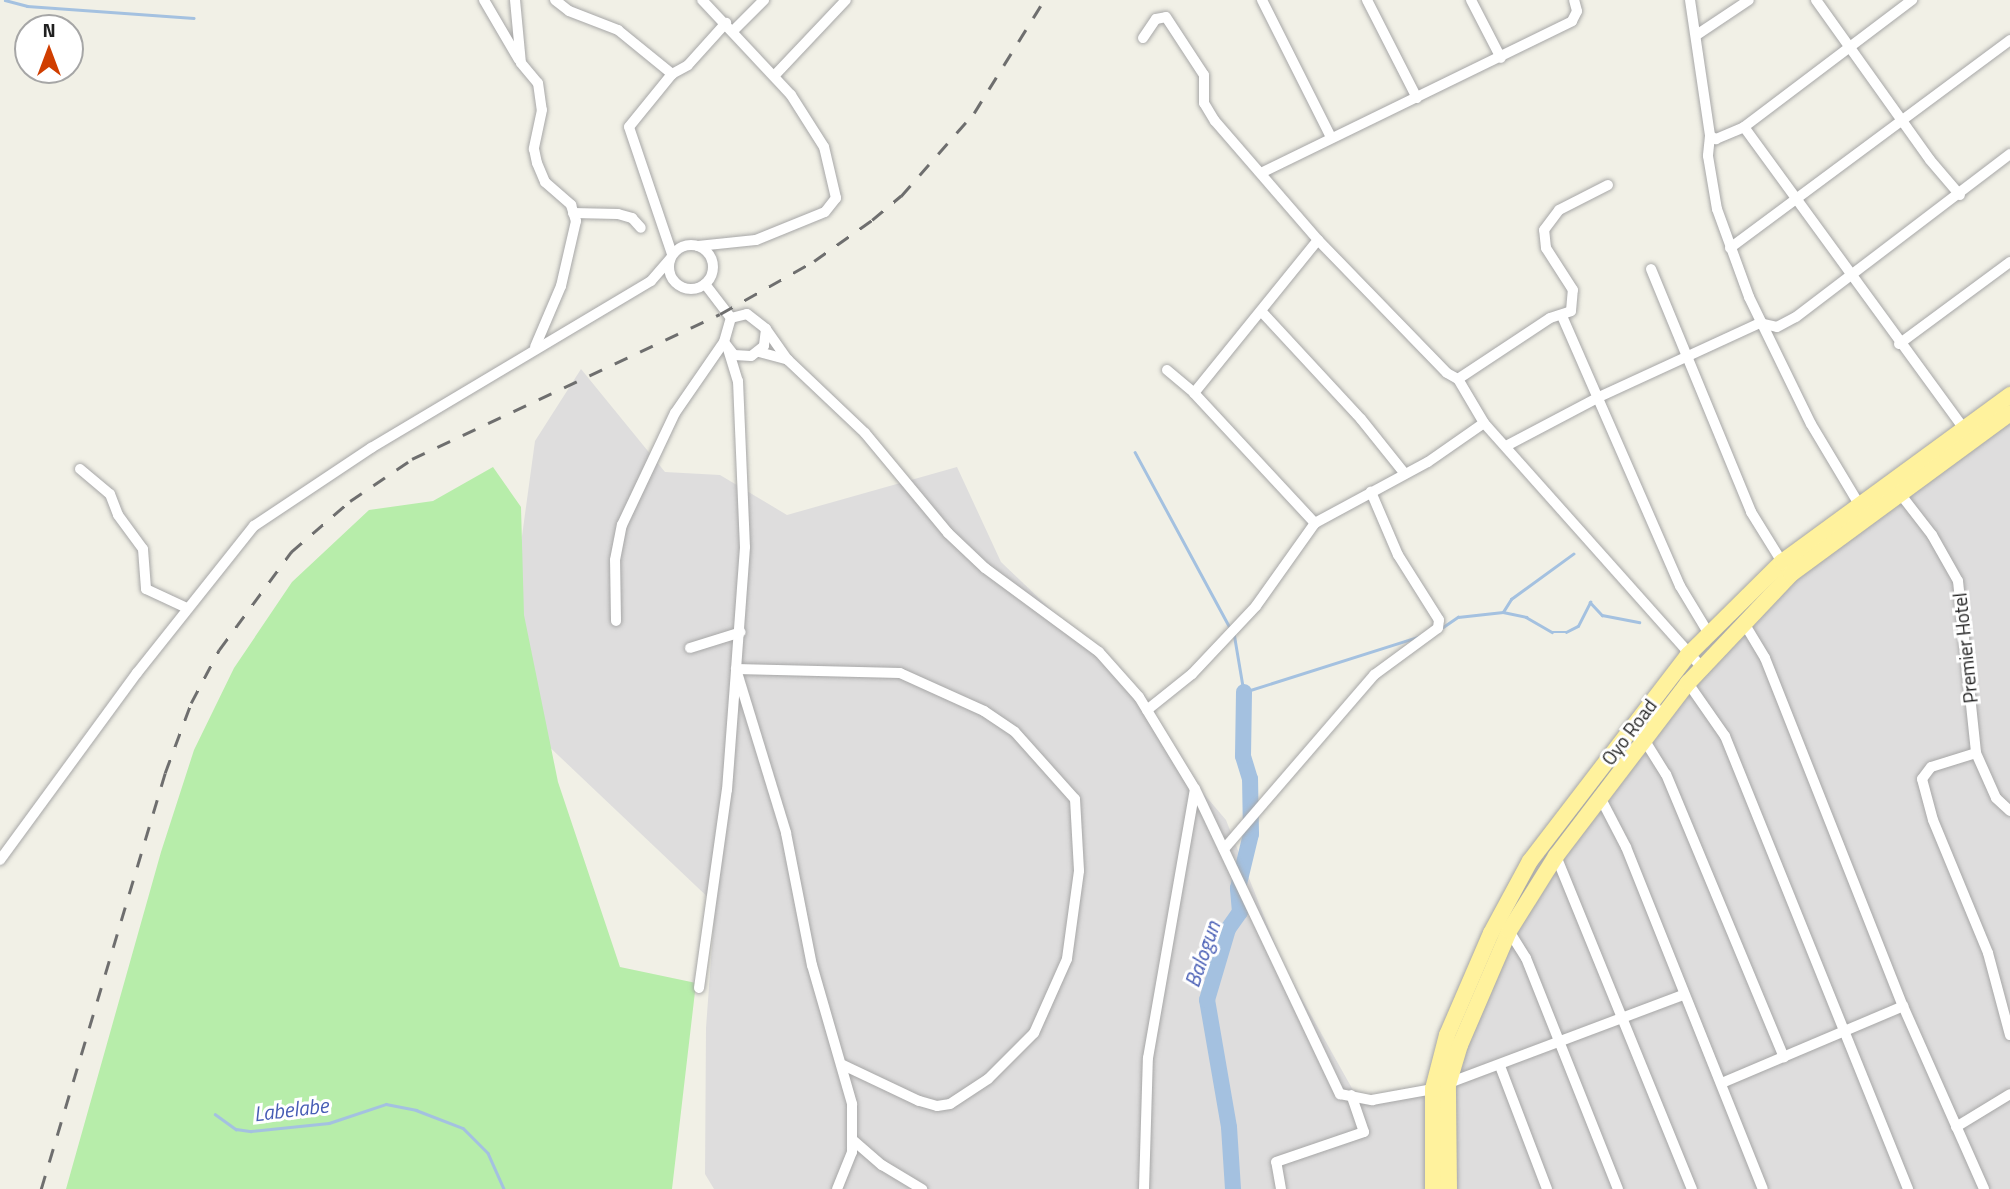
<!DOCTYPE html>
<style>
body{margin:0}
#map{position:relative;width:2010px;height:1189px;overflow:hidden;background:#f1f0e6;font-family:"Titillium Web",sans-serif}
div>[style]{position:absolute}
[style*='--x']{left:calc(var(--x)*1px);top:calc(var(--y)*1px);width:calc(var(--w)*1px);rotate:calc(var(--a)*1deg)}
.residential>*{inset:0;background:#dedddd}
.grass>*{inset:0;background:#b7edaa}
.stream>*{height:2.5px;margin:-1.25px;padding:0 1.25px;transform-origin:1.25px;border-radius:1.25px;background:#a4c1e0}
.river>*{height:16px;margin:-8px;padding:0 8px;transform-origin:8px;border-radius:8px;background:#a4c1e0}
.roads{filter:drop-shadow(0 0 2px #a7a7a7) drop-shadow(0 0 2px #a7a7a7)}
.street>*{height:10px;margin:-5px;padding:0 5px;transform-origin:5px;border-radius:5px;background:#fff}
.street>.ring{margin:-5px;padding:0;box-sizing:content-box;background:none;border:10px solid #fff;border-radius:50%}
.primary>*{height:16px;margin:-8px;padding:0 8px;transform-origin:8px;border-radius:8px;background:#fff29d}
.rail>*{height:2.5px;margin-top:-1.25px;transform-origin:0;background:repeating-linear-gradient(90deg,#6e6e6e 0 14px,transparent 0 28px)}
span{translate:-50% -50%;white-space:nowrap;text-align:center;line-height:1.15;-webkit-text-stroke:6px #fff;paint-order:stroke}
.street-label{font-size:19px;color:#202020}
.water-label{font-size:21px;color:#475db5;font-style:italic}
.north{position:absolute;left:14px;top:14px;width:70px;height:70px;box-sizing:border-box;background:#fff;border:2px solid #a6a6a6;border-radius:50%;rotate:0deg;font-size:19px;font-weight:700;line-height:28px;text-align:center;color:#202020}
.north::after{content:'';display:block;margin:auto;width:24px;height:32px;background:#d03e00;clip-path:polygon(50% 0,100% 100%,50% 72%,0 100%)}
</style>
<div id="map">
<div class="residential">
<div style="clip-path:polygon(581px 369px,665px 472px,720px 475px,787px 515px,957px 467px,1001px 562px,1114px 670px,1186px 773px,1226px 820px,1284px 967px,1358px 1099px,1431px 1093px,1477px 1010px,1513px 930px,1594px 794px,1822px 547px,2010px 398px,2010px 1189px,714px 1189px,705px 1174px,706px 1028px,715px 904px,540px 738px,516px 580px,535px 441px)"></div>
</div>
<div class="grass">
<div style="clip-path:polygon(493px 467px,521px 507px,524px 615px,558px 782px,620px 967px,696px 983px,672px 1189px,66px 1189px,161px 852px,194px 750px,234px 668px,292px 582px,369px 510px,433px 501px)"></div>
</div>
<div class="stream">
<div style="--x:5;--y:0;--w:23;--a:15"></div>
<div style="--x:27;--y:6;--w:167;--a:4.1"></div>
<div style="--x:1135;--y:452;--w:200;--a:61.6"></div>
<div style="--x:1503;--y:612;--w:15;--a:-58"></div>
<div style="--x:1511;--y:599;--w:77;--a:-36"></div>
<div style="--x:1443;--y:627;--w:18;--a:-34"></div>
<div style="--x:1458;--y:617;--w:45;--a:-6.3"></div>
<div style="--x:1503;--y:612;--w:24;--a:12"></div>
<div style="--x:1526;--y:617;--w:30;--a:30"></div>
<div style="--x:1552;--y:632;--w:14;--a:0"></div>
<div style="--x:1566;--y:632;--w:13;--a:-27"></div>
<div style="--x:1578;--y:626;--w:27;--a:-63"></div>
<div style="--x:1590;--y:602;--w:18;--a:47"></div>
<div style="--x:1602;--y:615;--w:38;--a:11"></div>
<div style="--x:1234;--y:633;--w:60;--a:80.4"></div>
<div style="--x:1244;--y:692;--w:182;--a:-17.6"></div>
<div style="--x:215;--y:1114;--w:26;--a:36"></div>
<div style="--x:236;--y:1129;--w:15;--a:8"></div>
<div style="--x:251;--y:1131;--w:78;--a:-5.9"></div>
<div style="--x:329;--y:1123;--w:60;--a:-18.4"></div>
<div style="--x:386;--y:1104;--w:31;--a:11"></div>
<div style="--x:416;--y:1110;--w:50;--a:21"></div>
<div style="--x:463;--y:1128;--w:35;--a:45"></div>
<div style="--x:488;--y:1153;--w:39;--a:66"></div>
</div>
<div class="river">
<div style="--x:1233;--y:1189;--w:62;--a:-93.7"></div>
<div style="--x:1229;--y:1127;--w:129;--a:-99.8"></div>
<div style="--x:1207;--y:1000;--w:74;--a:-73.5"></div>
<div style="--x:1228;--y:929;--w:21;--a:-55"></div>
<div style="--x:1240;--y:912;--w:24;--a:-95"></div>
<div style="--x:1238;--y:888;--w:56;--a:-76.5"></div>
<div style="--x:1251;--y:834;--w:55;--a:-91"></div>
<div style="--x:1250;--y:779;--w:24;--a:-107"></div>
<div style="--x:1243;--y:756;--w:64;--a:-89.1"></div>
</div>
<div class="roads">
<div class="street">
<div style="--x:484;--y:0;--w:69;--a:59.7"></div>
<div style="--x:515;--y:0;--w:63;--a:84.6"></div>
<div style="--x:521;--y:63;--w:26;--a:50"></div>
<div style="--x:538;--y:83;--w:27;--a:82"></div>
<div style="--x:542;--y:110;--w:40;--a:102"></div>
<div style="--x:534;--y:149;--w:14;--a:78"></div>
<div style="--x:537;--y:163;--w:21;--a:67"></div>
<div style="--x:545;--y:182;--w:35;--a:41"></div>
<div style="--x:571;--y:205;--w:17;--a:73"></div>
<div style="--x:576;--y:221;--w:67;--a:103"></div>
<div style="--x:561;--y:286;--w:66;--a:113.1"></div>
<div style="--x:555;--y:0;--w:18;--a:38"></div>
<div style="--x:569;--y:11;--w:53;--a:21.2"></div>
<div style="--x:618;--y:30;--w:70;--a:39.2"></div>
<div style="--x:672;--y:74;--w:18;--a:-29"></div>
<div style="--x:688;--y:65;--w:57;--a:-47.9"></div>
<div style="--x:1262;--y:0;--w:153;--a:63.3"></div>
<div style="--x:1367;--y:0;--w:110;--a:63"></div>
<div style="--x:1471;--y:0;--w:65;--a:62.7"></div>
<div style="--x:1690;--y:0;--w:137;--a:81.6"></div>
<div style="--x:1710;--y:136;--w:7;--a:27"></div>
<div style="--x:1716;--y:139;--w:30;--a:-23"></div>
<div style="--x:1744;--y:127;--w:211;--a:-37.1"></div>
<div style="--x:1816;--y:0;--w:196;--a:54.5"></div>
<div style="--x:1930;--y:160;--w:46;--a:49.4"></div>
<div style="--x:733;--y:31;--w:44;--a:-45"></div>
<div style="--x:1698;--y:34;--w:61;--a:-33.7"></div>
<div style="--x:1143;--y:38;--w:23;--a:-56"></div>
<div style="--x:1156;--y:19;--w:10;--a:-11"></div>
<div style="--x:1166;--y:17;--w:69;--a:56.8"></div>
<div style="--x:1204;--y:75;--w:28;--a:90"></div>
<div style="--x:1204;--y:103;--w:21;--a:59"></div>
<div style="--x:1215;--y:121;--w:157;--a:49.1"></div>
<div style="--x:1318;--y:240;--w:185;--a:45.9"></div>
<div style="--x:1447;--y:373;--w:13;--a:29"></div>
<div style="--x:1458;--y:379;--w:51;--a:59.4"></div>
<div style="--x:1484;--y:423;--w:328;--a:48.3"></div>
<div style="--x:672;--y:74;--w:68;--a:129.1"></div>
<div style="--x:629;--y:127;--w:134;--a:71.3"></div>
<div style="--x:775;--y:75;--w:103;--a:-46.6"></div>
<div style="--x:1744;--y:127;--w:374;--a:53.9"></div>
<div style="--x:1710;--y:136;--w:20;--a:96"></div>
<div style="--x:1708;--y:156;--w:54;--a:80.4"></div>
<div style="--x:1717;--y:209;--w:94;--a:70"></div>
<div style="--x:1749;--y:297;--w:141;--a:64"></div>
<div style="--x:1811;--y:424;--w:96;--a:59.1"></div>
<div style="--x:1263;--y:172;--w:344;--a:-26"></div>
<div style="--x:1572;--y:21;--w:11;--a:-63"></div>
<div style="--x:1577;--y:11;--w:11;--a:-105"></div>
<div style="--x:573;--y:213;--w:45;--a:1.3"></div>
<div style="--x:618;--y:214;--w:15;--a:16"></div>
<div style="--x:632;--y:218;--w:13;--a:48"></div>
<div class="ring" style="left:669px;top:245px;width:34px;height:34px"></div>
<div style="--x:698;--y:246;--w:58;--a:-5.9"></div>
<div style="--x:756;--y:240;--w:74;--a:-22.1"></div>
<div style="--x:825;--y:212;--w:18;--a:-52"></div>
<div style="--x:836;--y:198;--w:52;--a:-103.2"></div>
<div style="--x:824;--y:147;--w:62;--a:-122.4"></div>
<div style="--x:791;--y:95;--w:130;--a:-133.1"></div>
<div style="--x:1730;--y:248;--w:349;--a:-36.6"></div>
<div style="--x:1651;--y:269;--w:263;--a:67.6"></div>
<div style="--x:1751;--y:512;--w:59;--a:58.2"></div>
<div style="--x:705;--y:284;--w:43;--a:52.6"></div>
<div style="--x:1261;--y:311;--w:147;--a:47.2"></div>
<div style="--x:1361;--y:419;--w:70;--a:51.3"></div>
<div style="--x:1562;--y:316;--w:295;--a:66.4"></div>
<div style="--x:1680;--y:586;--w:56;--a:58.9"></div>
<div style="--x:766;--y:329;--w:38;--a:55"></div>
<div style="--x:788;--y:360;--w:106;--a:43.5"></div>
<div style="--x:865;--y:433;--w:130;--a:50.3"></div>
<div style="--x:948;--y:533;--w:51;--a:43.4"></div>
<div style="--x:985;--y:568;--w:142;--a:36.4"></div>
<div style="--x:1099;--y:652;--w:60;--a:48.4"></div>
<div style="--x:1139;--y:697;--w:108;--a:58.7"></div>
<div style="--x:1195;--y:789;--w:338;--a:64.6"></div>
<div style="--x:1340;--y:1094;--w:33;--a:11"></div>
<div style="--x:1372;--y:1100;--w:62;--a:-10.2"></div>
<div style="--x:1433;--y:1089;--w:267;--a:-20.6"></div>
<div style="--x:1899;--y:344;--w:138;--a:-36.5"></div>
<div style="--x:728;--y:349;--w:34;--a:73"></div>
<div style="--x:738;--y:381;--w:166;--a:87.6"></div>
<div style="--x:745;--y:547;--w:122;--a:94.2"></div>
<div style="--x:736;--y:669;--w:171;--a:73"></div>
<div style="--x:786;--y:833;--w:135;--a:78.9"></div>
<div style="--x:812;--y:965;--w:145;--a:73.9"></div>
<div style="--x:852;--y:1104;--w:48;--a:90"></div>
<div style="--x:852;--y:1152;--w:40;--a:112"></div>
<div style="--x:759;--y:352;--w:30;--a:15"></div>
<div style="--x:1167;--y:370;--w:35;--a:40"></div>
<div style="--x:1194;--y:393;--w:178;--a:47.1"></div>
<div style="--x:1458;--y:379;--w:110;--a:-33.5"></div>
<div style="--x:1550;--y:318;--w:22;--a:-18"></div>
<div style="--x:1571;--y:311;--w:21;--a:-85"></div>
<div style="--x:1573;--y:290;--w:50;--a:-122.7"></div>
<div style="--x:1546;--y:248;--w:18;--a:-96"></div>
<div style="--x:1544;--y:230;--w:25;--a:-53"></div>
<div style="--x:1559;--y:210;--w:55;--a:-27"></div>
<div style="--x:1194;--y:393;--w:197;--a:-51"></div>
<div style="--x:1508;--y:445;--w:103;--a:-27.8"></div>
<div style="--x:1599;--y:397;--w:177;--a:-24.7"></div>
<div style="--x:1760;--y:323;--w:17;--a:13"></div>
<div style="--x:1777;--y:327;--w:21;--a:-28"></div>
<div style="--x:1796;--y:317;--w:269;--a:-37.3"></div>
<div style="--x:80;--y:469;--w:39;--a:40"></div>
<div style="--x:110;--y:494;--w:22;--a:69"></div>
<div style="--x:118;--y:515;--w:42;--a:53.7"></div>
<div style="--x:143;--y:549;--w:40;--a:85.7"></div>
<div style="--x:146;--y:589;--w:45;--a:24.9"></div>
<div style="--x:1898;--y:491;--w:56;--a:52.3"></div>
<div style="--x:1932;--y:535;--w:53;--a:60.5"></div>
<div style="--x:1958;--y:581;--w:173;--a:84"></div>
<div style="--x:1976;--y:753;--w:49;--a:66"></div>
<div style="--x:1996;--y:798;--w:19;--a:43"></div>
<div style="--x:616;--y:621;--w:61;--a:-90.9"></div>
<div style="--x:615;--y:560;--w:36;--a:-79"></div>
<div style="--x:622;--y:525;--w:124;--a:-64.7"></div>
<div style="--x:675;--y:413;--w:86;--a:-55.4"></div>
<div style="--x:724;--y:342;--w:25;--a:-74"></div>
<div style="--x:731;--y:318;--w:16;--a:-14"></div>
<div style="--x:747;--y:314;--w:24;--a:38"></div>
<div style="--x:766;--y:329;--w:17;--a:97"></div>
<div style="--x:764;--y:346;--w:16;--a:142"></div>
<div style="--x:751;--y:356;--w:17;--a:-177"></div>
<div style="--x:734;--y:355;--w:16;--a:-128"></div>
<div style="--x:1744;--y:623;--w:41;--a:59"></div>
<div style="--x:1765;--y:658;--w:374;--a:68.4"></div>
<div style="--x:1903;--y:1006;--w:200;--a:66.1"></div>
<div style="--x:690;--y:648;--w:53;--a:-17.4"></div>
<div style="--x:1688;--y:683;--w:65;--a:55.1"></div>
<div style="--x:1725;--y:736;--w:489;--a:68"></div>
<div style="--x:1147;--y:710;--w:58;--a:-38.7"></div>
<div style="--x:1192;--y:674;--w:93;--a:-46.7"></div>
<div style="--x:1256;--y:606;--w:102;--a:-54.6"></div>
<div style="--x:1315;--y:523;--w:128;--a:-28.4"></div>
<div style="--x:1428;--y:462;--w:68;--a:-34.9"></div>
<div style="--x:1645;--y:741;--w:39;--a:58"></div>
<div style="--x:1666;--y:774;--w:307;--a:67.4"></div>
<div style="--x:1976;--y:753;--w:47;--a:162.7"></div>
<div style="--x:1931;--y:767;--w:15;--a:127"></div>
<div style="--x:1922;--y:779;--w:42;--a:75"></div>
<div style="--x:1933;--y:820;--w:144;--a:67.5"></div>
<div style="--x:1988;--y:953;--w:85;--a:75"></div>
<div style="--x:1601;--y:799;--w:54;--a:62.5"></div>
<div style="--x:1626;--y:847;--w:368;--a:68.2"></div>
<div style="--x:1224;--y:849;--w:230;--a:-49.2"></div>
<div style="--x:1374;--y:675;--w:79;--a:-36.3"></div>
<div style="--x:1438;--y:628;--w:8;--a:-83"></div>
<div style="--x:1439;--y:620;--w:77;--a:-122.2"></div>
<div style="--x:1398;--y:555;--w:69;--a:-113.2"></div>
<div style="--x:1556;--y:856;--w:360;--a:67.8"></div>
<div style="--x:0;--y:860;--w:232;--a:-53.8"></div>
<div style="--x:137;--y:673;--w:188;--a:-51.5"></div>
<div style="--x:254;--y:526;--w:141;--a:-33.7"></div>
<div style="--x:371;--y:448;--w:326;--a:-30.8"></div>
<div style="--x:651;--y:281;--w:29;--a:-49"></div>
<div style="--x:1509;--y:931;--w:32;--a:58"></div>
<div style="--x:1526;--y:958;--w:249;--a:68.3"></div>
<div style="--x:699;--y:988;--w:200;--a:-82"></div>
<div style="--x:727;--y:790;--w:121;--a:-85.7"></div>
<div style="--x:736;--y:669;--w:164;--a:1.4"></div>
<div style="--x:900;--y:673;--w:92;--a:24.3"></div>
<div style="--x:984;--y:711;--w:37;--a:34"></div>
<div style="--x:1015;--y:732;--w:90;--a:48.2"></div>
<div style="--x:1075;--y:799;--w:72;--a:86.8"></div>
<div style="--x:1079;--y:871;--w:89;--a:97.8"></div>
<div style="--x:1067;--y:959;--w:81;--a:114"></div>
<div style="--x:1034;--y:1033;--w:65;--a:135"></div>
<div style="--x:988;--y:1079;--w:45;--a:146.7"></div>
<div style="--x:950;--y:1104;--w:13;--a:171"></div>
<div style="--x:937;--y:1106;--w:19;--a:-164"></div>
<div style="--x:919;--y:1101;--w:84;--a:-154.7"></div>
<div style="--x:1500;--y:1066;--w:132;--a:69.1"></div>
<div style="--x:1722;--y:1083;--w:197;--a:-23"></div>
<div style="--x:1956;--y:1127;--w:63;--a:-31.4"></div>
<div style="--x:854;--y:1141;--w:37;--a:41"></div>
<div style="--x:882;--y:1165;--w:47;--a:31"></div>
<div style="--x:1144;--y:1189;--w:131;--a:-88.3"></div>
<div style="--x:1148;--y:1058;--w:272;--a:-80.1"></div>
<div style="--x:1281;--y:1189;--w:27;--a:-100"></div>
<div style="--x:1276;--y:1162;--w:93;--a:-18.8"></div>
<div style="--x:1364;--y:1132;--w:39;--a:-109"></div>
</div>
<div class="primary">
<div style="--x:1433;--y:1189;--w:100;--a:-90"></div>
<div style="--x:1433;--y:1089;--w:56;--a:-75.5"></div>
<div style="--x:1447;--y:1035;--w:111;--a:-66.7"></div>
<div style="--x:1491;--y:933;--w:82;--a:-61.6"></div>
<div style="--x:1530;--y:861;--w:260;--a:-52.5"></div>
<div style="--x:1688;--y:655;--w:132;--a:-44.7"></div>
<div style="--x:1782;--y:562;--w:283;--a:-36.2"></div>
<div style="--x:1449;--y:1189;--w:104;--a:-90.6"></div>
<div style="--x:1448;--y:1085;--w:42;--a:-73.3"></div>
<div style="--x:1460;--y:1045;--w:124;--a:-66.7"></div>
<div style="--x:1509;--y:931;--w:89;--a:-57.9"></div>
<div style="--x:1556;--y:856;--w:218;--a:-52.7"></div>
<div style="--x:1688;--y:683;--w:150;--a:-46.6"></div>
<div style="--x:1791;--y:574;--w:272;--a:-36.3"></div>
</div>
</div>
<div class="rail">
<div style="--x:41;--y:1189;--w:434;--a:-73.4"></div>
<div style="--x:165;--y:773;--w:75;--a:-69.6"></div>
<div style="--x:191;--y:703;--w:60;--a:-62.2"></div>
<div style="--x:219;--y:650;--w:122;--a:-53.7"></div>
<div style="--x:291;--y:552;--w:78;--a:-40.8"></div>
<div style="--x:350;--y:501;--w:75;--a:-34.1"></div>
<div style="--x:412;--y:459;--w:340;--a:-25.2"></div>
<div style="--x:720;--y:314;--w:108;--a:-29.4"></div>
<div style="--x:814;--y:261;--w:71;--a:-35.3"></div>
<div style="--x:872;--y:220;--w:38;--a:-40"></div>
<div style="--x:901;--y:196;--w:111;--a:-48.7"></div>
<div style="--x:974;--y:113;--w:133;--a:-58.2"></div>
</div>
<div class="street-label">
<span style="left:1965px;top:648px;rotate:-96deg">Premier Hotel</span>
<span style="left:1629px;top:732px;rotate:-53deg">Oyo Road</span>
</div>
<div class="water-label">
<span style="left:1202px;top:954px;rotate:-71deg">Balogun</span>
<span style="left:291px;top:1109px;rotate:-7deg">Labelabe</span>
</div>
<div class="north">N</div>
</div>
